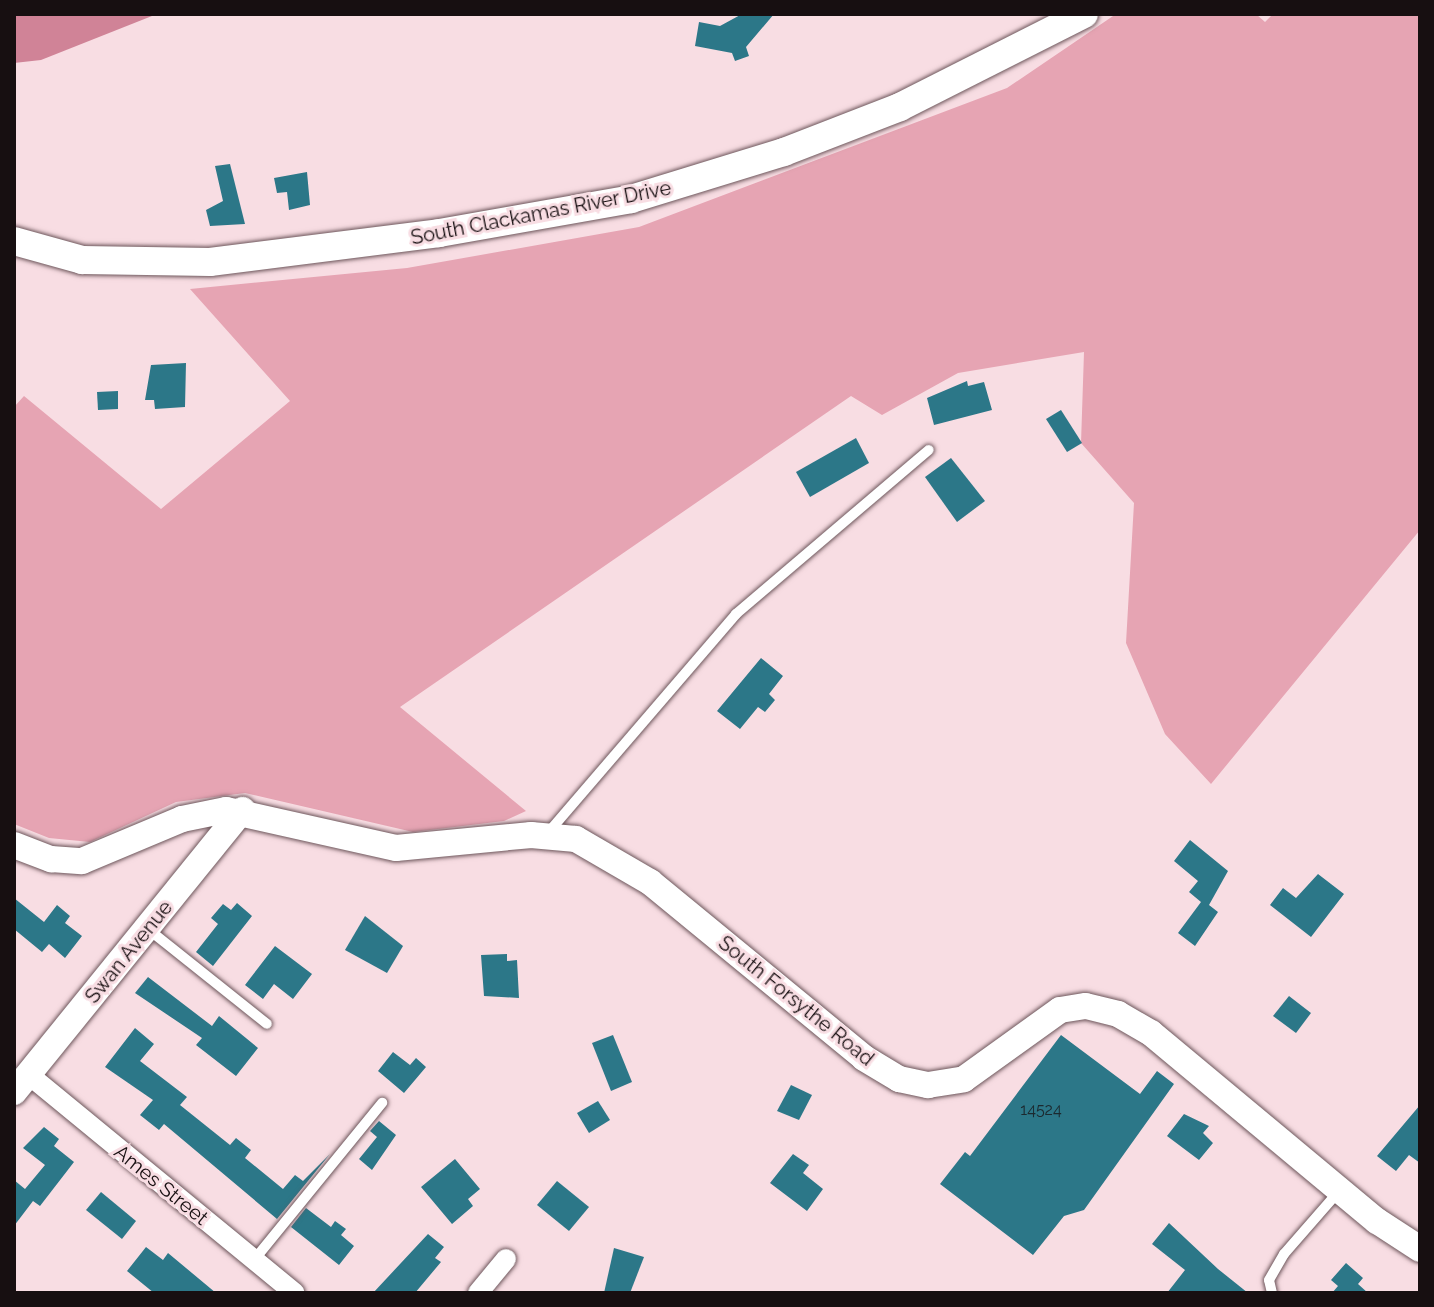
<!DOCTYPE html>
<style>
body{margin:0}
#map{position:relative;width:1434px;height:1307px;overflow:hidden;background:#f8dde3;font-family:Raleway,sans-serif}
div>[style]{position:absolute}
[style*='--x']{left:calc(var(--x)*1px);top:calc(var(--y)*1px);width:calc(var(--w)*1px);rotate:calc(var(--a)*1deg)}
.green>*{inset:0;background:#e6a4b3}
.water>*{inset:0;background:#d08397}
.building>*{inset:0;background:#2c7788}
.roads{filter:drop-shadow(0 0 2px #6d565b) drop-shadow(0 0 2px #6d565b)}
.service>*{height:10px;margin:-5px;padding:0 5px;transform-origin:5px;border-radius:5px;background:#fff}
.minor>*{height:20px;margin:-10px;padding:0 10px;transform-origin:10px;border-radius:10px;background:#fff}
.tertiary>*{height:26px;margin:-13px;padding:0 13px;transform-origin:13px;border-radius:13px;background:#fff}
.secondary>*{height:28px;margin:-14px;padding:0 14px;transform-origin:14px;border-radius:14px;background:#fff}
span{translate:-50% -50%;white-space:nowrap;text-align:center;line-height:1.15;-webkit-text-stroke:6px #f8dde3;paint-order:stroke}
.number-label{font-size:16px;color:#1c292f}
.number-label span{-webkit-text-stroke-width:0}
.street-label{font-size:20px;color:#170f11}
.frame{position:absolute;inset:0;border:16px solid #170f11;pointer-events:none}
</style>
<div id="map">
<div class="green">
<div style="clip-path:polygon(1116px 14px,1256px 14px,1265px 22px,1273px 14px,1420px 14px,1420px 530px,1211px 784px,1165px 734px,1126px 643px,1134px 503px,1081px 443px,1084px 352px,958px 373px,882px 415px,851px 396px,400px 707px,526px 811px,504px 821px,413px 832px,245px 793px,176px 802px,90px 842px,49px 838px,14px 824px,14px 407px,24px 396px,161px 509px,290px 401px,190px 289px,407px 268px,639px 227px,1007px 88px)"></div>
</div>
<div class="water">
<div style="clip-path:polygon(14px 14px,157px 14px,41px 60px,14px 63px)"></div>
</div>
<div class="building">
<div style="clip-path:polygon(742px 14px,774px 14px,746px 47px,749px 56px,735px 61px,732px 53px,695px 46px,699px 22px,720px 26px)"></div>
<div style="clip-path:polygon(230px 164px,245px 224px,210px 226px,206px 210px,223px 201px,215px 166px)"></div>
<div style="clip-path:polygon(307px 172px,310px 205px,289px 210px,287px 192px,277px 193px,274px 178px)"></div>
<div style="clip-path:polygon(186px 363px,185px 407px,155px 409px,154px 400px,145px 400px,151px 365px)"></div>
<div style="clip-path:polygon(967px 381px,968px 386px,984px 382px,992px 410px,934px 425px,927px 398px)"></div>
<div style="clip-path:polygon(118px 391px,118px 409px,98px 410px,97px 392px)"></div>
<div style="clip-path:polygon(1061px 410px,1082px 443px,1067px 452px,1046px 419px)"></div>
<div style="clip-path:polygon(856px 438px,869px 463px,810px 497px,796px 472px)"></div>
<div style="clip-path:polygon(951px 458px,985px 501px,957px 522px,925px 477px)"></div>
<div style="clip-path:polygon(761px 658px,783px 676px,769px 694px,775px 700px,765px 712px,758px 707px,740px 729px,717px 711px)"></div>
<div style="clip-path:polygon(1190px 840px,1228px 871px,1209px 905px,1218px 912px,1195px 946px,1178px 933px,1201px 902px,1189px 892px,1198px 881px,1174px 861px)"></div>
<div style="clip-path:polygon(1318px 874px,1344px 894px,1311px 937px,1270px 905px,1283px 888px,1296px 898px)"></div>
<div style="clip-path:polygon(14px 898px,44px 922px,57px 905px,70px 916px,65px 923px,82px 936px,65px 958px,49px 944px,42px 952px,14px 929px)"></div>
<div style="clip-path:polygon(237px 903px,252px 916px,213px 966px,196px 952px,218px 924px,211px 918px,223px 904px,231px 910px)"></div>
<div style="clip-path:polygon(365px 916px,403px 946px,387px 973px,345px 950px)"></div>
<div style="clip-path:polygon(275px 946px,312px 974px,293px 999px,274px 984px,263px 999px,245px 985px)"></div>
<div style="clip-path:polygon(507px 954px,507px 961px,517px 960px,519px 998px,484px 996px,481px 955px)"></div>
<div style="clip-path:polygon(148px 977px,212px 1026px,219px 1016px,258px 1048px,236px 1076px,196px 1045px,202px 1038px,135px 993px)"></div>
<div style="clip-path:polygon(1289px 996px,1311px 1013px,1296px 1033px,1273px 1016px)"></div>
<div style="clip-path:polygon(135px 1028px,154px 1044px,140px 1061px,187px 1097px,180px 1105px,230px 1145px,236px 1138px,251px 1150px,245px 1158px,283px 1189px,295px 1175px,303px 1181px,330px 1154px,277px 1219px,164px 1124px,159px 1130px,140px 1115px,153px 1100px,105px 1067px)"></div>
<div style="clip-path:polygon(613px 1035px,632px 1082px,611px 1091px,592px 1043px)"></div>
<div style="clip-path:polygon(1061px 1035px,1140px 1094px,1157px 1071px,1174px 1084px,1084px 1210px,1064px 1216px,1033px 1255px,940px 1184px,965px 1152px,970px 1156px)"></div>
<div style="clip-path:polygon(393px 1052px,410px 1065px,416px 1058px,426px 1067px,404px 1093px,378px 1071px)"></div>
<div style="clip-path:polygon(791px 1085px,812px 1095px,799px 1120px,777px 1111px)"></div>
<div style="clip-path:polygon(598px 1101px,610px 1120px,589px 1133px,577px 1113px)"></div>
<div style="clip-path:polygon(1420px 1105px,1420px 1163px,1409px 1155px,1396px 1171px,1377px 1156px)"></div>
<div style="clip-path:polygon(1184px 1114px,1209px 1126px,1203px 1133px,1213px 1143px,1199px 1160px,1167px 1136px)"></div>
<div style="clip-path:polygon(379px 1121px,396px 1135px,372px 1170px,359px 1159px,377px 1137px,370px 1131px)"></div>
<div style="clip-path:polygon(44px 1127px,59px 1139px,54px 1146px,74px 1162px,40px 1206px,33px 1201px,14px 1226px,14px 1180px,25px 1189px,45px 1165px,23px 1148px)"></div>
<div style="clip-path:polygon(793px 1154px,809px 1165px,803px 1173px,823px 1189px,807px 1211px,770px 1183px)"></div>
<div style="clip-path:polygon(455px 1159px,480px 1189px,468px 1199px,473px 1206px,452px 1224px,421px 1187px)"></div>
<div style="clip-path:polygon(557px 1181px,589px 1207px,569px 1231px,537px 1205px)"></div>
<div style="clip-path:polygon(101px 1192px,136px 1221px,122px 1239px,86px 1210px)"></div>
<div style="clip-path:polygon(306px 1208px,331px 1227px,335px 1221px,346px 1229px,341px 1235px,354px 1246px,339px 1265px,291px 1227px)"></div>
<div style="clip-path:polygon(1169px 1223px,1218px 1269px,1248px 1293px,1167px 1293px,1185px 1270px,1152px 1244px)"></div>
<div style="clip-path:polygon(428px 1234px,444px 1247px,435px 1258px,441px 1262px,415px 1293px,373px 1293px)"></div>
<div style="clip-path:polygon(146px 1247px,163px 1260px,168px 1253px,216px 1293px,154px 1293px,127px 1271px)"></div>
<div style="clip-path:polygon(614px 1248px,644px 1257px,630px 1293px,604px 1293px)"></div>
<div style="clip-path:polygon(1346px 1263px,1363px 1278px,1358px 1284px,1368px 1293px,1332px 1293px,1338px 1286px,1331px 1280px)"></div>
</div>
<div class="roads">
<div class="service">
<div style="--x:547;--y:834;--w:290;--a:-49.3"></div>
<div style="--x:736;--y:614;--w:253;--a:-40.4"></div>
<div style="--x:148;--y:929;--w:152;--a:38.6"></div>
<div style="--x:254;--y:1260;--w:203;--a:-50.8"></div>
<div style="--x:1272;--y:1293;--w:13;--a:-103"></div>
<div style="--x:1269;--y:1280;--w:30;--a:-60"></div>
<div style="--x:1284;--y:1254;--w:82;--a:-48.9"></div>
</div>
<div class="minor">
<div style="--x:28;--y:1074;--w:345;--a:39.4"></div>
<div style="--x:478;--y:1293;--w:44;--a:-50.5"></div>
</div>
<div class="tertiary">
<div style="--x:14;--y:845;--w:40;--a:21"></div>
<div style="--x:51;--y:859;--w:31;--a:4"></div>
<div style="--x:82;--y:861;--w:108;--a:-22.8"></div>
<div style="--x:182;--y:819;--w:45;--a:-11.6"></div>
<div style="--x:226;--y:810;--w:174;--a:12.6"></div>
<div style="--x:396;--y:848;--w:136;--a:-5.5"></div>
<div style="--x:531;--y:835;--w:45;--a:5.1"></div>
<div style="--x:576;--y:839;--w:86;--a:30.2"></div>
<div style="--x:650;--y:882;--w:277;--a:39.4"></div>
<div style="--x:864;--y:1058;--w:41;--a:31"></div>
<div style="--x:899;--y:1079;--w:30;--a:12"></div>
<div style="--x:928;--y:1085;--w:36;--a:-9"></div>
<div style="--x:964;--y:1079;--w:118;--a:-35.7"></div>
<div style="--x:1060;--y:1010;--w:26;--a:-9"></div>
<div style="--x:1086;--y:1006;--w:33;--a:14"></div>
<div style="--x:1118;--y:1014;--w:38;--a:30"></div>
<div style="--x:1151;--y:1033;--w:294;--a:39.8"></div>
<div style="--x:1377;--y:1221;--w:51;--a:33.1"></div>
<div style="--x:14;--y:1092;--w:363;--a:-51"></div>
</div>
<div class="secondary">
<div style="--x:14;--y:241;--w:71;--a:15.6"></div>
<div style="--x:82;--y:260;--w:128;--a:0.9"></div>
<div style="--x:210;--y:262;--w:231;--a:-7.2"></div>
<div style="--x:439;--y:233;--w:195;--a:-10"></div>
<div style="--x:631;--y:199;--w:160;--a:-17.1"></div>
<div style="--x:784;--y:152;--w:124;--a:-21.2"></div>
<div style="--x:900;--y:107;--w:206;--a:-26.8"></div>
</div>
</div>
<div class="number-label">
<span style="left:1041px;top:1110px">14524</span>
</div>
<div class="street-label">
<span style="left:541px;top:213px;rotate:-11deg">South Clackamas River Drive</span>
<span style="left:129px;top:952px;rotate:-51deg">Swan Avenue</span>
<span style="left:796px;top:1001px;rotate:39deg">South Forsythe Road</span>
<span style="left:161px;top:1185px;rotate:39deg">Ames Street</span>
</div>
<div class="frame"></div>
</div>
